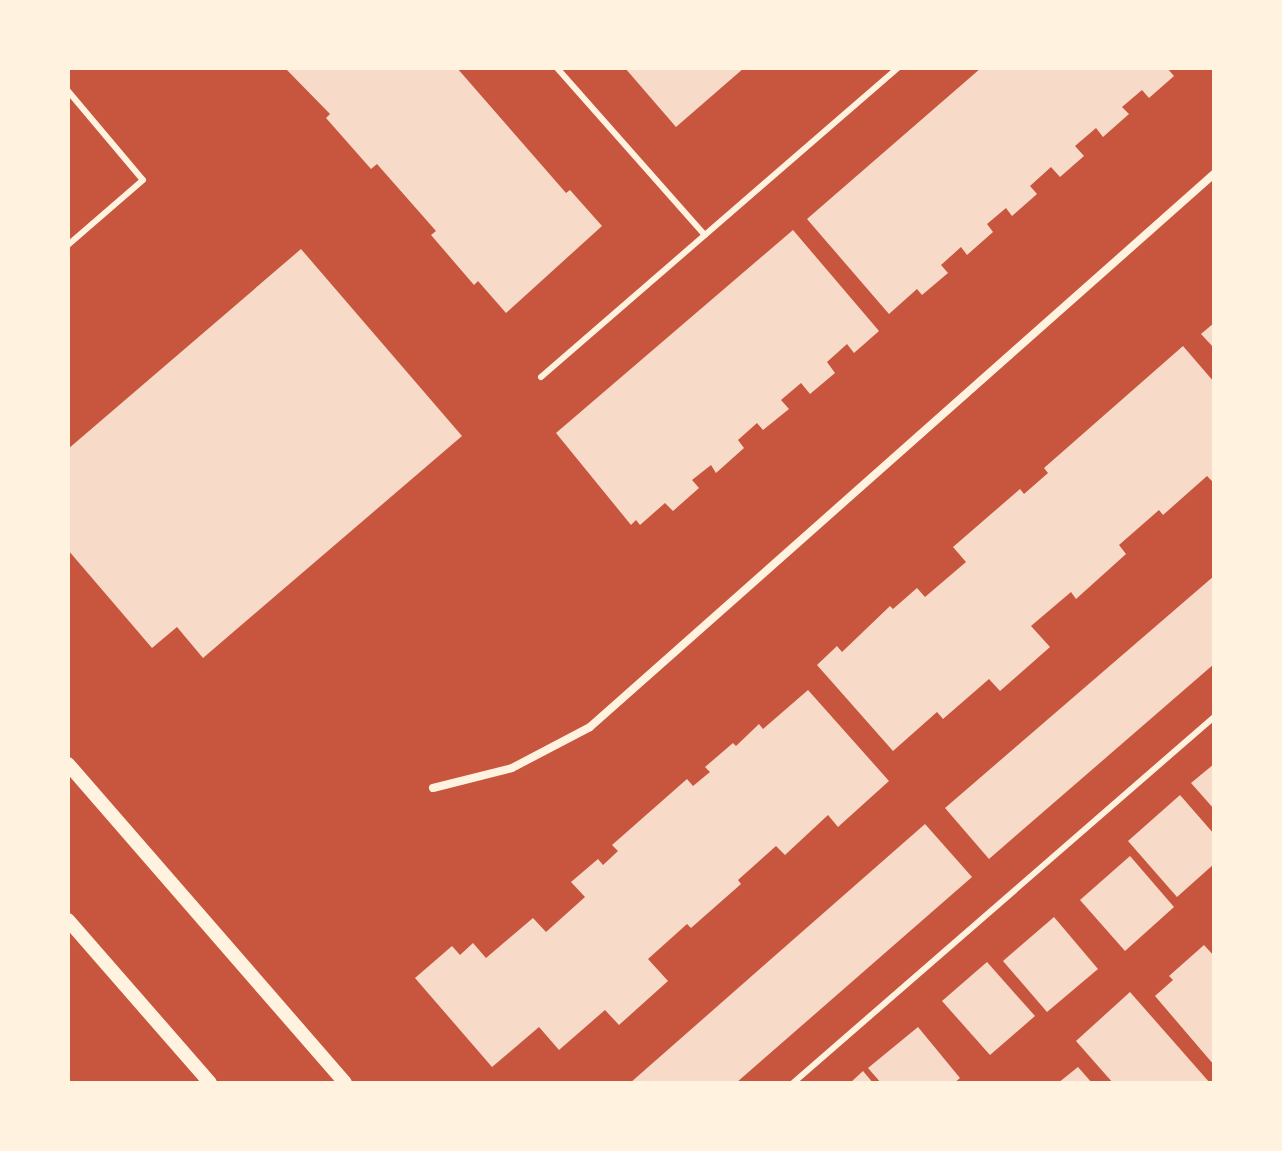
<!DOCTYPE html>
<style>
body{margin:0}
#map{position:relative;width:1282px;height:1151px;overflow:hidden;background:#c8553d;font-family:Jost,sans-serif}
div>[style]{position:absolute}
[style*='--x']{left:calc(var(--x)*1px);top:calc(var(--y)*1px);width:calc(var(--w)*1px);rotate:calc(var(--a)*1deg)}
.building>*{inset:0;background:#f7dbc8}
.service>*{height:6px;margin:-3px;padding:0 3px;transform-origin:3px;border-radius:3px;background:#fff3e0}
.minor>*{height:8px;margin:-4px;padding:0 4px;transform-origin:4px;border-radius:4px;background:#fff3e0}
.tertiary>*{height:14px;margin:-7px;padding:0 7px;transform-origin:7px;border-radius:7px;background:#fff3e0}
span{translate:-50% -50%;white-space:nowrap;text-align:center;line-height:1.15;-webkit-text-stroke:6px #fff3e0;paint-order:stroke}
.frame{position:absolute;inset:0;border:70px solid #fff3e0;pointer-events:none}
</style>
<div id="map">
<div class="building">
<div style="clip-path:polygon(285px 68px,457px 68px,566px 193px,570px 190px,602px 226px,506px 313px,478px 281px,474px 285px,431px 235px,436px 231px,377px 164px,371px 169px,326px 118px,330px 114px)"></div>
<div style="clip-path:polygon(625px 68px,744px 68px,676px 127px)"></div>
<div style="clip-path:polygon(981px 68px,1167px 68px,1174px 76px,1149px 98px,1142px 90px,1122px 107px,1129px 114px,1103px 137px,1096px 128px,1075px 146px,1084px 156px,1060px 177px,1051px 167px,1030px 186px,1037px 194px,1012px 216px,1006px 208px,987px 224px,993px 232px,967px 255px,961px 247px,941px 265px,948px 273px,922px 295px,917px 289px,889px 314px,807px 219px)"></div>
<div style="clip-path:polygon(793px 230px,879px 331px,854px 353px,847px 344px,827px 362px,835px 373px,810px 394px,801px 383px,781px 400px,789px 409px,763px 430px,757px 423px,738px 440px,744px 448px,716px 473px,711px 465px,692px 480px,699px 488px,673px 511px,665px 503px,640px 525px,636px 520px,631px 525px,556px 433px)"></div>
<div style="clip-path:polygon(301px 249px,462px 436px,203px 658px,177px 627px,152px 648px,68px 550px,68px 449px)"></div>
<div style="clip-path:polygon(1214px 323px,1214px 348px,1201px 334px)"></div>
<div style="clip-path:polygon(1183px 346px,1214px 382px,1214px 483px,1207px 476px,1163px 515px,1159px 510px,1119px 545px,1126px 554px,1076px 599px,1071px 592px,1031px 626px,1050px 647px,1000px 691px,989px 679px,943px 719px,937px 712px,893px 751px,817px 665px,837px 646px,842px 652px,890px 606px,893px 609px,917px 588px,925px 597px,966px 562px,953px 547px,1020px 489px,1024px 494px,1048px 473px,1044px 468px)"></div>
<div style="clip-path:polygon(1214px 576px,1214px 664px,989px 859px,945px 808px)"></div>
<div style="clip-path:polygon(808px 690px,889px 781px,838px 827px,828px 815px,785px 855px,776px 846px,738px 880px,741px 884px,691px 928px,687px 924px,648px 959px,668px 981px,619px 1025px,605px 1010px,559px 1050px,539px 1027px,492px 1067px,415px 978px,452px 946px,460px 955px,473px 943px,486px 958px,533px 918px,546px 932px,585px 897px,571px 882px,598px 859px,603px 865px,618px 851px,612px 845px,687px 779px,693px 786px,710px 772px,705px 767px,733px 743px,736px 746px,759px 724px,763px 729px)"></div>
<div style="clip-path:polygon(1214px 764px,1214px 809px,1191px 783px)"></div>
<div style="clip-path:polygon(1180px 795px,1214px 834px,1214px 864px,1177px 897px,1128px 841px)"></div>
<div style="clip-path:polygon(925px 824px,972px 877px,736px 1083px,630px 1083px)"></div>
<div style="clip-path:polygon(1130px 856px,1174px 907px,1125px 951px,1080px 900px)"></div>
<div style="clip-path:polygon(1054px 917px,1098px 969px,1047px 1012px,1003px 961px)"></div>
<div style="clip-path:polygon(1204px 945px,1214px 956px,1214px 1065px,1155px 996px,1173px 980px,1169px 976px)"></div>
<div style="clip-path:polygon(987px 962px,1035px 1016px,990px 1055px,942px 1001px)"></div>
<div style="clip-path:polygon(1130px 992px,1210px 1083px,1113px 1083px,1076px 1041px)"></div>
<div style="clip-path:polygon(918px 1027px,960px 1078px,954px 1083px,881px 1083px,868px 1068px)"></div>
<div style="clip-path:polygon(1078px 1067px,1092px 1083px,1058px 1083px)"></div>
<div style="clip-path:polygon(863px 1071px,873px 1083px,850px 1083px)"></div>
</div>
<div class="service">
<div style="--x:557;--y:68;--w:223;--a:48.5"></div>
<div style="--x:68;--y:91;--w:116;--a:49.9"></div>
<div style="--x:143;--y:180;--w:99;--a:139.1"></div>
<div style="--x:541;--y:377;--w:472;--a:-40.9"></div>
<div style="--x:793;--y:1083;--w:558;--a:-41"></div>
</div>
<div class="minor">
<div style="--x:433;--y:788;--w:81;--a:-14.2"></div>
<div style="--x:512;--y:768;--w:88;--a:-27.7"></div>
<div style="--x:590;--y:727;--w:834;--a:-41.55"></div>
</div>
<div class="tertiary">
<div style="--x:68;--y:764;--w:422;--a:49"></div>
<div style="--x:68;--y:920;--w:216;--a:48.9"></div>
</div>
<div class="frame"></div>
</div>
